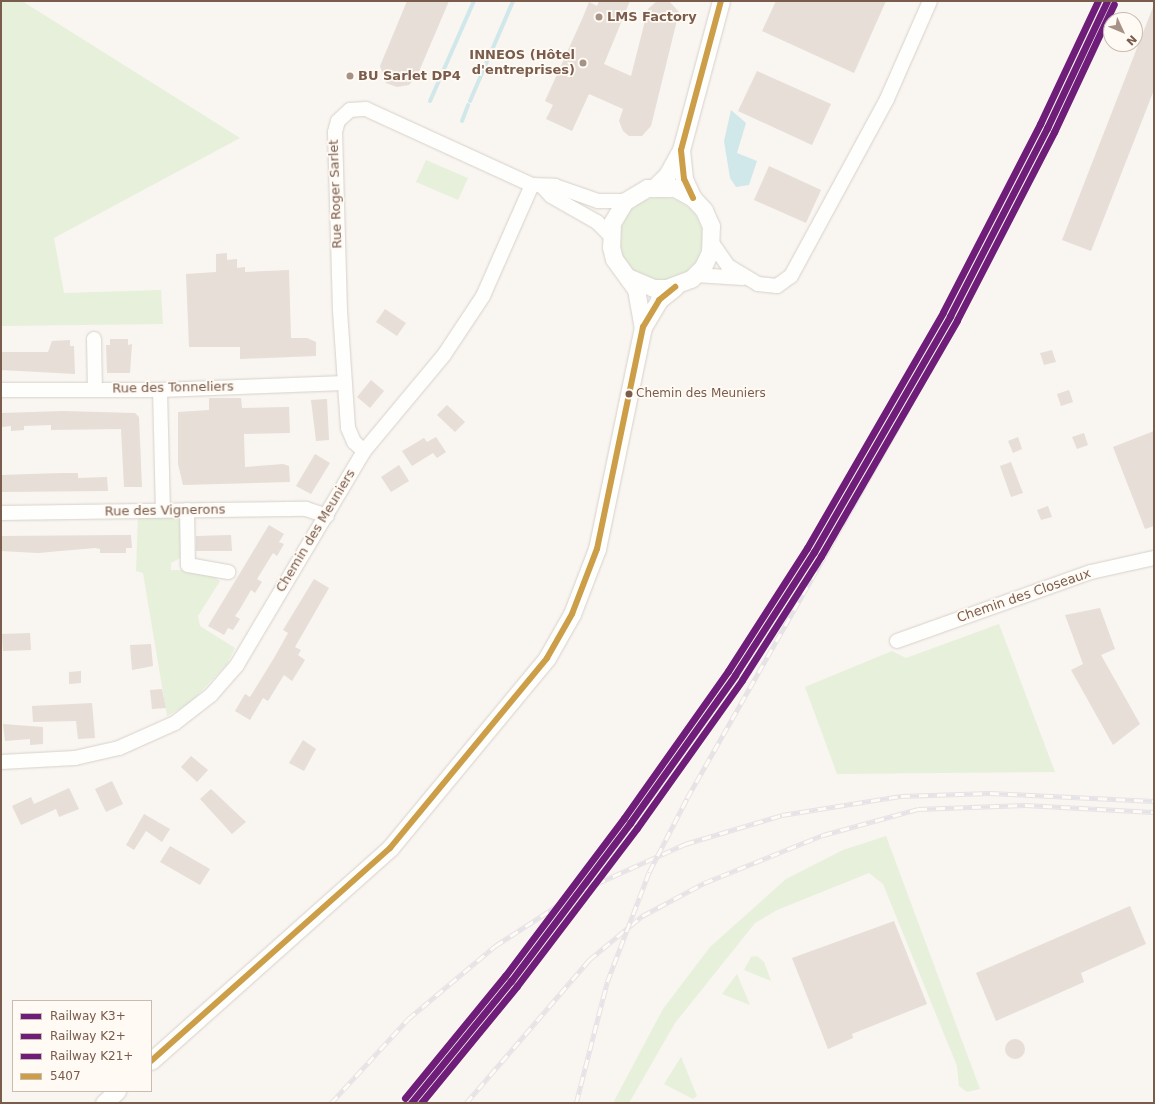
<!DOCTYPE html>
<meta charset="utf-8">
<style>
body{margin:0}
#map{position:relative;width:1155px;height:1104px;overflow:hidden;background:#f9f5f0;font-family:"DejaVu Sans",sans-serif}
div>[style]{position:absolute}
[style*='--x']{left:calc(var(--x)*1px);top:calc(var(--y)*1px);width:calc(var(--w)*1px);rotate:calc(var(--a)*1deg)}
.green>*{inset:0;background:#e7f0db}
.round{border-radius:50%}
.water>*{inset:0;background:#d0e8ea}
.stream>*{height:4px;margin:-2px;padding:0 2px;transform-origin:2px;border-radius:2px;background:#d0e8ea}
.building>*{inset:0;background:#e6ded7}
.roads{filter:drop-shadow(0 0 1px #d7d1cb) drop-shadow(0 0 1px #d7d1cb)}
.minor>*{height:14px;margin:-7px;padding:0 7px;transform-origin:7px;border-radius:7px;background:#fefefd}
.tertiary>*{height:17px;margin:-8.5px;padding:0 8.5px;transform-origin:8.5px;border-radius:8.5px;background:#fefefd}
.rail>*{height:4.5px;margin-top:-2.25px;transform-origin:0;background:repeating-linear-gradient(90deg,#fffaf3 0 9px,#e6e3e7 0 18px);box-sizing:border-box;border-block:1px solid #e6e3e7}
.bus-1>*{height:6px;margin:-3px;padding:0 3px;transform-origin:3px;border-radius:3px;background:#cc9e48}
.rail-1>*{height:7px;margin:-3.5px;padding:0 3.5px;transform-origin:3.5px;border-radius:3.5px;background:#6e1e78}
.rail-2>*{height:7px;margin:-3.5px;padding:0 3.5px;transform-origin:3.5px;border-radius:3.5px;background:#6e1e78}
.rail-3>*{height:7px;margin:-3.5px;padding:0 3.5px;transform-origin:3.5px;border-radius:3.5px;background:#6e1e78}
.dots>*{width:11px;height:11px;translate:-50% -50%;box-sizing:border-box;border:2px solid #fffaf3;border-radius:50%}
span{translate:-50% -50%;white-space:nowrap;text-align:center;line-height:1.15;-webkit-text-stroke:3.5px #fffaf3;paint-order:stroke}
.bus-label{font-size:12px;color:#7a5c4d}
.left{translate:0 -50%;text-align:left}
.poi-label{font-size:13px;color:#7a5c4d;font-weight:700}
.right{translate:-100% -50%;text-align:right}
.street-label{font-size:13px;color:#7a5c4d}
.frame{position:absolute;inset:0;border:2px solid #7a5c4d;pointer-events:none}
.legend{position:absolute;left:12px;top:1000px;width:140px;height:92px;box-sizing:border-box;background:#fffaf3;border:1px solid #cabbb1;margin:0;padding:5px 7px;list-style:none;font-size:12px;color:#7a5c4d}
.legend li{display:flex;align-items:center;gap:8px;height:20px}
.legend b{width:20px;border:1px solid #cabbb1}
.north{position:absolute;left:1103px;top:12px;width:40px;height:40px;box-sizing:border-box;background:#fffaf3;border:1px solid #cabbb1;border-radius:50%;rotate:134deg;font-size:11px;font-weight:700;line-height:16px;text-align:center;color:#7a5c4d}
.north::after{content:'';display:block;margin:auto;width:14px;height:18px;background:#a69286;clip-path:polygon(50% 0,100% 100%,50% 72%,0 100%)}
</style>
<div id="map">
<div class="green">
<div style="clip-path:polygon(1px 1px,22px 1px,240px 138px,54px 238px,64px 293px,161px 290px,163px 324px,1px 326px)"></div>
<div style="clip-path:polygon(426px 160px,468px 178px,458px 200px,416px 182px)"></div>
<div class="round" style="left:619px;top:197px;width:84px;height:84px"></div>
<div style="clip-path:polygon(182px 513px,184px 556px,171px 563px,171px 570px,203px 570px,220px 581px,198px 616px,200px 626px,235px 648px,227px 664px,190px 703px,167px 716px,143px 573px,136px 571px,138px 516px)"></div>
<div style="clip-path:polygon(999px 624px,1055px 772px,837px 774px,805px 687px,892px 651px,906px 658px)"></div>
<div style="clip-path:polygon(886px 836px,980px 1089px,967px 1092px,959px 1086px,957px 1066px,883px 884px,869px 873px,777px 910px,755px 923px,675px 1023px,629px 1103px,613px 1103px,663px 1009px,710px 947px,786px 879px,843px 850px)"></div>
<div style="clip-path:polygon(757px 956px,764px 962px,771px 981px,744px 970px,751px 957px)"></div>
<div style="clip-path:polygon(737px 974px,750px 1005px,722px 994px)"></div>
<div style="clip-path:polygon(681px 1057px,697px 1096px,693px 1099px,664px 1084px)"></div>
</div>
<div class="water">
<div style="clip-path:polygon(731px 110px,746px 123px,737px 153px,757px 161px,749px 185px,736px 187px,730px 178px,724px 141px)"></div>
</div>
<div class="stream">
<div style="--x:430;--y:101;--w:109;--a:-66.3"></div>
<div style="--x:470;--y:101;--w:109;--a:-66.7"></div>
<div style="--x:462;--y:121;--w:17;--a:-69"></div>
</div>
<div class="building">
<div style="clip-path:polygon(407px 1px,449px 1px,417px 76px,409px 85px,397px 87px,386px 83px,380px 66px)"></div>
<div style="clip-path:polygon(599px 1px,630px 1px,604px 64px,631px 76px,648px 9px,657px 1px,669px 1px,679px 12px,651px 126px,642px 136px,629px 136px,623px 131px,619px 121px,623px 109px,589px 94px,572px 131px,546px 119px,553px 105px,545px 101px,583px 17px,589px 2px,597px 6px)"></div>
<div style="clip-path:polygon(776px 1px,886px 1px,854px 73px,762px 31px)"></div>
<div style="clip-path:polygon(1153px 7px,1154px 90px,1091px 251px,1062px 240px)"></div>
<div style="clip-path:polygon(757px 71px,831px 104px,812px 145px,738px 111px)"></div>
<div style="clip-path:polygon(769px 166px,821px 190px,806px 223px,754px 200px)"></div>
<div style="clip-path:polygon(227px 253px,227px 260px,237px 259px,237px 268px,245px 267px,245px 272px,289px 270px,291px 338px,307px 338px,316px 342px,316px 356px,240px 359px,240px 347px,189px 347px,186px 274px,216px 272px,216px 254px)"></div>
<div style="clip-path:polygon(385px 309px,406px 323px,397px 336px,376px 322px)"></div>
<div style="clip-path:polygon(110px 339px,128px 339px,128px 345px,132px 344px,130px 373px,107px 373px,106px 345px,110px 345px)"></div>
<div style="clip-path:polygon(70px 340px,70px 346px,74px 346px,75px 374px,1px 370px,1px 352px,48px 352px,52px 341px)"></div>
<div style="clip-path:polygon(1052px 350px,1056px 362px,1044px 365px,1040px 353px)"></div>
<div style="clip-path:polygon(371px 380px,384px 391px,370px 408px,357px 397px)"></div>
<div style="clip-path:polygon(1069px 390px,1073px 402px,1061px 406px,1057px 394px)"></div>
<div style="clip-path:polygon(209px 398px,241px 398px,242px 408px,289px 407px,290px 433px,244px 434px,245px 467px,283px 464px,289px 466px,290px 482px,183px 485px,178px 464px,178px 412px,209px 410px)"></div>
<div style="clip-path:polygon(327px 399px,329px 440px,316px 441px,311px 400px)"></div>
<div style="clip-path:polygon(447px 405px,465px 422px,455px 432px,437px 415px)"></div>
<div style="clip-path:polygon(63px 411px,135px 413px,139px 417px,142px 487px,124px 487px,121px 429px,51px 430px,51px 425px,24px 426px,24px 430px,11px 431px,11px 426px,1px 427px,1px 413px)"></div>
<div style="clip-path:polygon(1154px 431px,1154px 526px,1145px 529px,1113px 447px)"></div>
<div style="clip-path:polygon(1084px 433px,1088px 445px,1077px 449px,1072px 437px)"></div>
<div style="clip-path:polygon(436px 437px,446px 452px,437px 458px,433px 453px,412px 466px,402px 451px,424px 438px,427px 442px)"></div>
<div style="clip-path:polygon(1018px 437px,1022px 449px,1013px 453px,1008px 441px)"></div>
<div style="clip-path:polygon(315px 454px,330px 463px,311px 494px,296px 486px)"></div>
<div style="clip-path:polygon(1011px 462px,1023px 493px,1011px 497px,1000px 466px)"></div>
<div style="clip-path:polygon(399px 465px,409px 481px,391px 492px,381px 477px)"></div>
<div style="clip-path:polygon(61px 473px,78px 473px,78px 478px,107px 477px,108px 491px,1px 492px,1px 475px)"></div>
<div style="clip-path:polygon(1048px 506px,1052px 517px,1041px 520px,1037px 510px)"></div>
<div style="clip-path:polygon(269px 525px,284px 534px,279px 542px,284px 544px,277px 556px,273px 553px,257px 579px,262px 582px,255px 593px,251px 590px,240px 609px,235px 616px,240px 619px,233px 630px,228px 628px,224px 635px,208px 626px)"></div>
<div style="clip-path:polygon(131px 535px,132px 548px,126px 548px,126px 553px,100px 553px,100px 549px,95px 548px,38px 553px,1px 551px,1px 536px)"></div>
<div style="clip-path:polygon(231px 535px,232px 551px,196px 551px,196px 536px)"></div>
<div style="clip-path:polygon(314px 579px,329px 588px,295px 647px,301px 650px,298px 655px,305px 660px,292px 681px,284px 675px,268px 701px,263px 698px,250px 720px,235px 711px,245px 694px,250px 697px,274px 658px,288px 633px,283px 630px)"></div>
<div style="clip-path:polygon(1100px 608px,1115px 649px,1101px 655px,1140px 724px,1113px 745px,1071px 670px,1083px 664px,1065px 615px)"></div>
<div style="clip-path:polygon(30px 633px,31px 650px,3px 651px,2px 634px)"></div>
<div style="clip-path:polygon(151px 644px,153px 666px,132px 670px,130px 645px)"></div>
<div style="clip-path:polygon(81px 671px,81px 683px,69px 684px,69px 672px)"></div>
<div style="clip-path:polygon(162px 689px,166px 708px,152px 709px,150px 690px)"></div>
<div style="clip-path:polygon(92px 703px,95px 738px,78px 739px,76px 721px,33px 722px,32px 706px)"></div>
<div style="clip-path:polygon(3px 724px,43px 727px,43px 744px,30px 745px,30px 739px,5px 741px)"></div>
<div style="clip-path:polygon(303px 740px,316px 749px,304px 771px,289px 763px)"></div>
<div style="clip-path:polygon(191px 756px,208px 770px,197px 782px,181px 767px)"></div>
<div style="clip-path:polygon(112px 781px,123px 804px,106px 812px,95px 789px)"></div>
<div style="clip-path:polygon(69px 788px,79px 809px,59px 817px,56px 809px,21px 825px,12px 806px,31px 797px,34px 804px)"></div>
<div style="clip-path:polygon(211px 789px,246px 822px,232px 834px,200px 799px)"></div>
<div style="clip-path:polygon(144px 814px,170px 829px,162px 842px,146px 831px,134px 850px,126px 845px)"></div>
<div style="clip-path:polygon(170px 846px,210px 869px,200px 885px,160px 862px)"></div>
<div style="clip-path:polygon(1130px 906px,1146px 944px,1081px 973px,1084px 982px,996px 1021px,976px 973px)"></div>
<div style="clip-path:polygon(894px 921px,927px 1004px,852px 1034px,853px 1038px,828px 1049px,792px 958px)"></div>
<div class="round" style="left:1005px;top:1039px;width:20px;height:20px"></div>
</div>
<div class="roads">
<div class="minor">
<div style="--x:543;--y:187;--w:12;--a:48"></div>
<div style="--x:551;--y:196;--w:53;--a:29.5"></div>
<div style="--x:597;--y:222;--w:18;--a:45"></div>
<div style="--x:712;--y:243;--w:28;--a:55"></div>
<div style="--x:728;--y:266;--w:35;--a:31"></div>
<div style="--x:758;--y:284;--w:19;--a:6"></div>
<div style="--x:777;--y:286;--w:17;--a:-36"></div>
<div style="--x:791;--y:276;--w:201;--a:-61.5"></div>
<div style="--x:887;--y:99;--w:107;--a:-66.3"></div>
<div style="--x:695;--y:275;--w:48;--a:3.6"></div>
<div style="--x:94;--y:339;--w:51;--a:88.9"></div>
<div style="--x:1;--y:390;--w:159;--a:0"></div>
<div style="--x:160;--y:390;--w:185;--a:-2.2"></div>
<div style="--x:160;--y:390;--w:120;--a:88.6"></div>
<div style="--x:364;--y:451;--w:13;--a:-138"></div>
<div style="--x:354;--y:442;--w:15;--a:-113"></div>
<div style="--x:348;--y:428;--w:117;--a:-93.9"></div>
<div style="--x:340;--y:311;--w:179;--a:-91.6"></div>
<div style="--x:335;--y:132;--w:11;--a:-75"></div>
<div style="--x:338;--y:121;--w:16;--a:-43"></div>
<div style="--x:350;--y:110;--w:16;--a:-4"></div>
<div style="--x:366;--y:109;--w:183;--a:24.6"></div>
<div style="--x:187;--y:510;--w:55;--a:89"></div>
<div style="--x:188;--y:565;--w:41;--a:9.9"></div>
<div style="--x:1;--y:513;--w:305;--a:-0.8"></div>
<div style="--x:306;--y:509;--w:22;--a:18"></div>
<div style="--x:897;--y:641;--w:206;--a:-19.6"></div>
<div style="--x:1091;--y:572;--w:65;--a:-12.5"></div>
<div style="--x:1;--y:762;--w:74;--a:-3.1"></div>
<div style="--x:75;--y:758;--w:45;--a:-12.8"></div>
<div style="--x:119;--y:748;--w:61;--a:-24.1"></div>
<div style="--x:175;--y:723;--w:46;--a:-37.9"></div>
<div style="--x:211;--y:695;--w:40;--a:-49"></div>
<div style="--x:237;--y:665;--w:249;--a:-59.3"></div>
<div style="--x:364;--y:451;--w:125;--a:-50.2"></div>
<div style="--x:444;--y:355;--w:71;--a:-56.5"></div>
<div style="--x:483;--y:296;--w:121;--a:-66.2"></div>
<div style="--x:532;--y:185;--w:23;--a:2"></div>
<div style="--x:555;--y:186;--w:46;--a:19.2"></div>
<div style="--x:598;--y:201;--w:27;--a:0"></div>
</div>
<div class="tertiary">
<div style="--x:681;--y:150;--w:29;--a:84"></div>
<div style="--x:684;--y:179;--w:21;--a:65"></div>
<div style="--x:655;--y:187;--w:17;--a:-45"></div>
<div style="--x:667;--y:175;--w:29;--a:-61"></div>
<div style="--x:681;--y:150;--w:154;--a:-75"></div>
<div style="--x:630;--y:278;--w:25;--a:23"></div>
<div style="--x:653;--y:288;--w:14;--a:0"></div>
<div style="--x:667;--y:288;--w:26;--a:-21"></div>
<div style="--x:691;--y:279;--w:17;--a:-45"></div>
<div style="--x:703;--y:267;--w:17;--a:-65"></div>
<div style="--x:710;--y:252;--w:26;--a:-88"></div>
<div style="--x:711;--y:226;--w:17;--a:-114"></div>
<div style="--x:704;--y:210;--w:16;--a:-133"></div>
<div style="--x:693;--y:198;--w:21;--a:-151"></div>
<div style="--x:675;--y:188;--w:28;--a:180"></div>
<div style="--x:647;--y:188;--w:26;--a:149"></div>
<div style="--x:625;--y:201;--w:26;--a:121"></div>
<div style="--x:612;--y:223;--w:24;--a:92"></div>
<div style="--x:611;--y:247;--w:12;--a:76"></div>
<div style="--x:614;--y:259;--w:37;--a:54"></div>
<div style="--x:636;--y:289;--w:39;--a:80"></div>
<div style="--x:151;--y:1061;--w:320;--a:-41.7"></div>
<div style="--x:390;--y:848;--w:246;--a:-50.4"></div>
<div style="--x:547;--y:658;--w:51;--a:-60.4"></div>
<div style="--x:572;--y:614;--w:70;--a:-69"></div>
<div style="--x:597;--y:549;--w:227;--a:-78.3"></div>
<div style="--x:643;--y:327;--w:31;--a:-59"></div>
<div style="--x:659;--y:300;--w:21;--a:-39"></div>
<div style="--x:104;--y:1103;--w:18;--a:-43"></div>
</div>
</div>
<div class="rail">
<div style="--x:331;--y:1103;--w:114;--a:-47.5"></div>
<div style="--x:408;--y:1019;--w:114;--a:-40"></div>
<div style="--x:495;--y:946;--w:101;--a:-32.9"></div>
<div style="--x:580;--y:891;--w:115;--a:-24.1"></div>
<div style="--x:685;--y:844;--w:101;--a:-16.6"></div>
<div style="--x:782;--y:815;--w:121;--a:-9.1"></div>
<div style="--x:901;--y:796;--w:89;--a:-1.9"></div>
<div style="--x:990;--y:793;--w:164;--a:2.8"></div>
<div style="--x:466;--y:1103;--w:189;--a:-49.3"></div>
<div style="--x:589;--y:960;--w:69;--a:-39.7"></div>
<div style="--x:642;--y:916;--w:70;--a:-28"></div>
<div style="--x:704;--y:883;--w:128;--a:-22"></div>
<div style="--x:823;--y:835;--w:98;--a:-15.3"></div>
<div style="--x:918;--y:809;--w:107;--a:-2.1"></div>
<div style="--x:1025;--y:805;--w:129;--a:3.1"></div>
<div style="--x:576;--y:1103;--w:125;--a:-75.6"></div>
<div style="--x:607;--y:982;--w:118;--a:-69.1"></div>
<div style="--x:649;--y:872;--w:83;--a:-62.8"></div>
<div style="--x:687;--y:798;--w:447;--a:-60.4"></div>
</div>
<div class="bus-1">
<div style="--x:693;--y:198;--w:21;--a:-115"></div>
<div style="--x:684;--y:179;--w:29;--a:-96"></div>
<div style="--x:681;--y:150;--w:154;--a:-75"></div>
<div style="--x:151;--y:1061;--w:320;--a:-41.7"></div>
<div style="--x:390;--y:848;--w:246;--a:-50.4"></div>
<div style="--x:547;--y:658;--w:51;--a:-60.4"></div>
<div style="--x:572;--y:614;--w:70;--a:-69"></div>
<div style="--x:597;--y:549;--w:227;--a:-78.3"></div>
<div style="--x:643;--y:327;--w:31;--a:-59"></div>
<div style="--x:659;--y:300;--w:21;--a:-39"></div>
</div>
<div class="rail-1">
<div style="--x:411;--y:1103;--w:158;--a:-50.7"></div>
<div style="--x:511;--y:981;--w:198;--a:-53"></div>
<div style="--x:630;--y:823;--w:181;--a:-54.6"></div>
<div style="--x:735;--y:675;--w:146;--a:-57.3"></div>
<div style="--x:814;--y:552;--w:272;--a:-60"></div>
<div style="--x:950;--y:316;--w:212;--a:-62.7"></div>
<div style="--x:1047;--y:128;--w:140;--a:-64.7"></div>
</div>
<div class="rail-2">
<div style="--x:421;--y:1103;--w:151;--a:-50.6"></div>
<div style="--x:517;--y:986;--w:198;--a:-52.8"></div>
<div style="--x:637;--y:828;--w:181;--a:-54.6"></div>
<div style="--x:742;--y:680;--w:147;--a:-57.5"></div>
<div style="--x:821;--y:556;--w:272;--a:-60"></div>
<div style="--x:957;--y:320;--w:212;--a:-62.7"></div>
<div style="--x:1054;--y:132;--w:141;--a:-64.9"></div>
</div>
<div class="rail-3">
<div style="--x:405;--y:1098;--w:158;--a:-50.7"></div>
<div style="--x:505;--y:976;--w:198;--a:-53"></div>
<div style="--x:624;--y:818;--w:180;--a:-54.7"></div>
<div style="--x:728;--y:671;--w:146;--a:-57.3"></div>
<div style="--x:807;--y:548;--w:272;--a:-60"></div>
<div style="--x:943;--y:312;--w:212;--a:-62.7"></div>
<div style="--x:1040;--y:124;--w:136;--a:-64.8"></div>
</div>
<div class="dots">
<div style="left:599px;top:17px;background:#a69286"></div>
<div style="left:583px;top:63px;background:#a69286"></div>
<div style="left:350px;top:76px;background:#a69286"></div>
<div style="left:629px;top:394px;background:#7a5c4d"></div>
</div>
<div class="bus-label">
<span class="left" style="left:636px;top:394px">Chemin des Meuniers</span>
</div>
<div class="poi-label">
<span class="left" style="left:607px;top:17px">LMS Factory</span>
<span class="right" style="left:575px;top:63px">INNEOS (Hôtel<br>d'entreprises)</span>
<span class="left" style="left:358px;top:76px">BU Sarlet DP4</span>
</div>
<div class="street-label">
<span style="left:336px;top:194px;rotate:-92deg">Rue Roger Sarlet</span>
<span style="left:173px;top:388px;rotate:-1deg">Rue des Tonneliers</span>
<span style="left:165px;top:511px;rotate:-1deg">Rue des Vignerons</span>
<span style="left:316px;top:531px;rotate:-59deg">Chemin des Meuniers</span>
<span style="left:1024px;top:596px;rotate:-19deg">Chemin des Closeaux</span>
</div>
<div class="frame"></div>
<ul class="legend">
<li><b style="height:5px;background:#6e1e78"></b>Railway K3+</li>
<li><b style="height:5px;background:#6e1e78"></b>Railway K2+</li>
<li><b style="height:5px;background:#6e1e78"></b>Railway K21+</li>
<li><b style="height:5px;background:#cc9e48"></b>5407</li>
</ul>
<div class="north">N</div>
</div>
